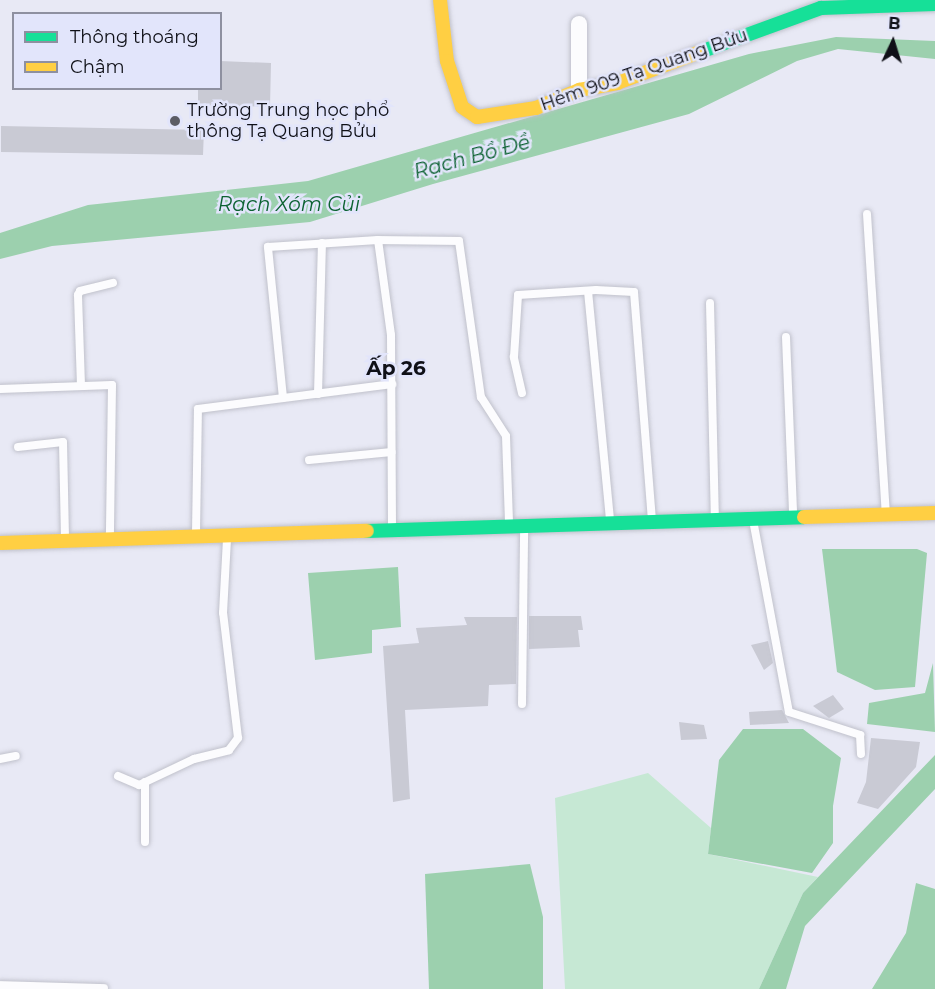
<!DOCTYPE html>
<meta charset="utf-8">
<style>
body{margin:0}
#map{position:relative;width:935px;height:989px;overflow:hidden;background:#e8e9f5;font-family:Montserrat,sans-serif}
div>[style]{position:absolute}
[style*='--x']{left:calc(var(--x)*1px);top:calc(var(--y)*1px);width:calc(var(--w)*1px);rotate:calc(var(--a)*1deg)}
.green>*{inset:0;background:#c6e8d4}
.water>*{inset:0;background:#9cd0ae}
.building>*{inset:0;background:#c9cad4}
.roads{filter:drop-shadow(0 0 2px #c0c1cb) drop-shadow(0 0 2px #c0c1cb)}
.lane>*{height:8px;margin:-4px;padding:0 4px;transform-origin:4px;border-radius:4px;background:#fcfcfe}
.street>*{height:16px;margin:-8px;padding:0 8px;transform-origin:8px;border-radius:8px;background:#fcfcfe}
.fast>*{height:14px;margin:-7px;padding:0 7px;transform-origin:7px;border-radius:7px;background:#16e098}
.slow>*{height:14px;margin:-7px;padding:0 7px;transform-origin:7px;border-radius:7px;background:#ffcf43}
.dots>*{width:16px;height:16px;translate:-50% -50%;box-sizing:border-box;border:3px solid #e2e5fb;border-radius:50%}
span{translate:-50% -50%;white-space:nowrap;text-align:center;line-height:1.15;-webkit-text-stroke:5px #e2e5fb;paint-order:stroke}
.street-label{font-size:18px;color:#0f1017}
.poi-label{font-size:18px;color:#0f1017}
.left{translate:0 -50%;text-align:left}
.water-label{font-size:20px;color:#0c6232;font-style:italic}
.neighbourhood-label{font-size:20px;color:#0f1017;font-weight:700}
.legend{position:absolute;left:12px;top:12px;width:210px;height:78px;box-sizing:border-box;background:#e2e5fb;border:2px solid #8e90a0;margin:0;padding:8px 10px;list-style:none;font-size:18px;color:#0f1017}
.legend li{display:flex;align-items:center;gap:12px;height:30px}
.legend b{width:30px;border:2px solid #8e90a0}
.north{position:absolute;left:863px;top:12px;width:60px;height:60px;-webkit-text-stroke:4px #e2e5fb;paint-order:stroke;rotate:4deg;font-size:16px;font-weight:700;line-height:24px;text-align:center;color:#0f1017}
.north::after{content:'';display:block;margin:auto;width:21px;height:27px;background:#0f1017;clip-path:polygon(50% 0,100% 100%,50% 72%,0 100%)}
</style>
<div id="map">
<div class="green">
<div style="clip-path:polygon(648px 773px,711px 828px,708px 854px,818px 877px,803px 893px,759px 989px,565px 989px,555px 798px)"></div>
</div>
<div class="water">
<div style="clip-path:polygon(836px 37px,935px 41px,935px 59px,838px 49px,797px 61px,689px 114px,433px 184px,310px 222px,52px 246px,0 259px,0 233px,88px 205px,308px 181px,749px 54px)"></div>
<div style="clip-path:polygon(822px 549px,917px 549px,927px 553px,915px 687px,875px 690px,837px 672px)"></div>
<div style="clip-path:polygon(398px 567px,401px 627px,372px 630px,372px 653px,315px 660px,308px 573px)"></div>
<div style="clip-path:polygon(933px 663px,935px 732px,867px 724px,869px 703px,925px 693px)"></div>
<div style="clip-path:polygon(743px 729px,803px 729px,841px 758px,833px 806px,833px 843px,812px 873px,708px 854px,719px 760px)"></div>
<div style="clip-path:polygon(935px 755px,935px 789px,805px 926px,786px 989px,759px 989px,803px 893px)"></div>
<div style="clip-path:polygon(530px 864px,543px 917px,543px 989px,429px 989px,425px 874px)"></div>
<div style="clip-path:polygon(916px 883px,935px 889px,935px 989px,872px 989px,906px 933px)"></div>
</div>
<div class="building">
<div style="clip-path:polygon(220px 61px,271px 63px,270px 107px,198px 105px,198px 88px,220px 88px)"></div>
<div style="clip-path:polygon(1px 126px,204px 130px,203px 155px,1px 152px)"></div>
<div style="clip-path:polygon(529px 616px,581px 616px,583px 630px,578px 630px,580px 647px,529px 649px)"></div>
<div style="clip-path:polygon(464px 617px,517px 617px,516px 684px,489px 685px,488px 706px,405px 710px,410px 799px,393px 802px,383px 646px,419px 643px,416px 628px,467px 625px)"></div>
<div style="clip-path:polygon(768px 641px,773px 663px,764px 670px,751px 645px)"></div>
<div style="clip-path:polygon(833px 695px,844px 709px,829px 718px,813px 706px)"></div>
<div style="clip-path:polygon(782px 710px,789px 723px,750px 725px,749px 712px)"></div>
<div style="clip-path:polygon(679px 722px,704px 725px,707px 739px,681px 740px)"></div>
<div style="clip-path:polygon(871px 738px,920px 742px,916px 767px,878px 809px,857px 803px,866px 782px)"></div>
</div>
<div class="roads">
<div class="lane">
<div style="--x:867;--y:214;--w:299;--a:86.4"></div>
<div style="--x:378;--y:240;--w:96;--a:82.2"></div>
<div style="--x:391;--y:335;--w:193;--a:89.7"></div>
<div style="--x:588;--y:291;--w:230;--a:84.5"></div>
<div style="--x:710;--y:303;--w:214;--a:88.7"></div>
<div style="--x:786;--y:337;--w:178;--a:87.7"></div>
<div style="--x:81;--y:386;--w:91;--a:-91.9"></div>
<div style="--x:78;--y:295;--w:4;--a:-63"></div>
<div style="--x:80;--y:291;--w:34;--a:-14"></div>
<div style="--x:0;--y:389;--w:112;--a:-2"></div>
<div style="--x:112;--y:385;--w:152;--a:90.8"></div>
<div style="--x:522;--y:393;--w:37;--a:-103"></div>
<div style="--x:514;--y:357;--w:62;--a:-86.3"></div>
<div style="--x:518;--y:295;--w:78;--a:-3.7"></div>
<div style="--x:596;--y:290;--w:38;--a:3"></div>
<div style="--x:634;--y:292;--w:230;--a:85.5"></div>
<div style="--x:318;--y:394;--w:151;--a:-88.5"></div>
<div style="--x:283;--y:398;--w:152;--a:-95.7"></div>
<div style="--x:268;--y:247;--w:110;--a:-3.6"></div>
<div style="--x:378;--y:240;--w:81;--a:0.7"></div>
<div style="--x:459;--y:241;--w:158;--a:82"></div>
<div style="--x:481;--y:397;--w:46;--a:57.3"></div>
<div style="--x:506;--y:436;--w:88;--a:88"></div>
<div style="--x:18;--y:447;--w:45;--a:-6.3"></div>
<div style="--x:63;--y:442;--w:96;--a:88.8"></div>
<div style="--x:309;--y:460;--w:83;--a:-5.5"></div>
<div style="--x:753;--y:520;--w:195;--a:79.4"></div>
<div style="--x:789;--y:712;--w:75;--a:17.9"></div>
<div style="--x:860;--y:735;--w:19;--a:87"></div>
<div style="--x:196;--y:533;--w:124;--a:-89.1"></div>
<div style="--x:198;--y:409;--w:196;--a:-7.3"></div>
<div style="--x:522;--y:704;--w:176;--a:-89.3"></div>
<div style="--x:0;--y:759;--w:16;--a:-11"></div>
<div style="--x:118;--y:776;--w:23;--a:23"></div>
<div style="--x:139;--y:785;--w:61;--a:-25.3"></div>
<div style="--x:194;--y:759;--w:36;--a:-14"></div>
<div style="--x:229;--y:750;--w:15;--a:-53"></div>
<div style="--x:238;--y:738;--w:126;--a:-96.8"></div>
<div style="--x:223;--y:613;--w:75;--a:-86.9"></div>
<div style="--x:145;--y:782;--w:60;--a:90"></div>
<div style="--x:0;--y:985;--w:104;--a:1.7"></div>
</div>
<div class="street">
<div style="--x:579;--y:24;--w:66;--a:90"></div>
</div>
<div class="fast">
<div style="--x:700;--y:52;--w:129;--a:-20"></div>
<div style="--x:821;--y:8;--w:114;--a:-2"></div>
<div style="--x:367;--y:531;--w:437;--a:-1.8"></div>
</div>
<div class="slow">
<div style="--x:440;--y:0;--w:61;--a:83.5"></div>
<div style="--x:447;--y:61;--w:48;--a:71.9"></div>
<div style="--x:462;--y:107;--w:18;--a:34"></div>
<div style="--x:477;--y:117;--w:60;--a:-8.7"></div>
<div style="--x:536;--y:108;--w:47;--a:-22.7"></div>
<div style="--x:579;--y:90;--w:39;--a:-10"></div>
<div style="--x:617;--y:83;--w:89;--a:-20.5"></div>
<div style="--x:804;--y:517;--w:131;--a:-1.7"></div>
<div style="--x:0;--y:543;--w:367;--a:-1.9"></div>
</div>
</div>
<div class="dots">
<div style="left:175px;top:121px;background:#5b5c65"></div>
</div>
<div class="street-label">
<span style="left:644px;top:70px;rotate:-19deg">Hẻm 909 Tạ Quang Bửu</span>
</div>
<div class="poi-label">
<span class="left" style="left:187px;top:121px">Trường Trung học phổ<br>thông Tạ Quang Bửu</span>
</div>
<div class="water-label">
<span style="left:472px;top:157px;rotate:-15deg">Rạch Bồ Đề</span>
<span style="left:289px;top:204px">Rạch Xóm Củi</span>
</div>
<div class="neighbourhood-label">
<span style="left:396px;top:368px">Ấp 26</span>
</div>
<ul class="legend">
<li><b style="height:8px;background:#16e098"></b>Thông thoáng</li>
<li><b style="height:8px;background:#ffcf43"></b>Chậm</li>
</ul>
<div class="north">B</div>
</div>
